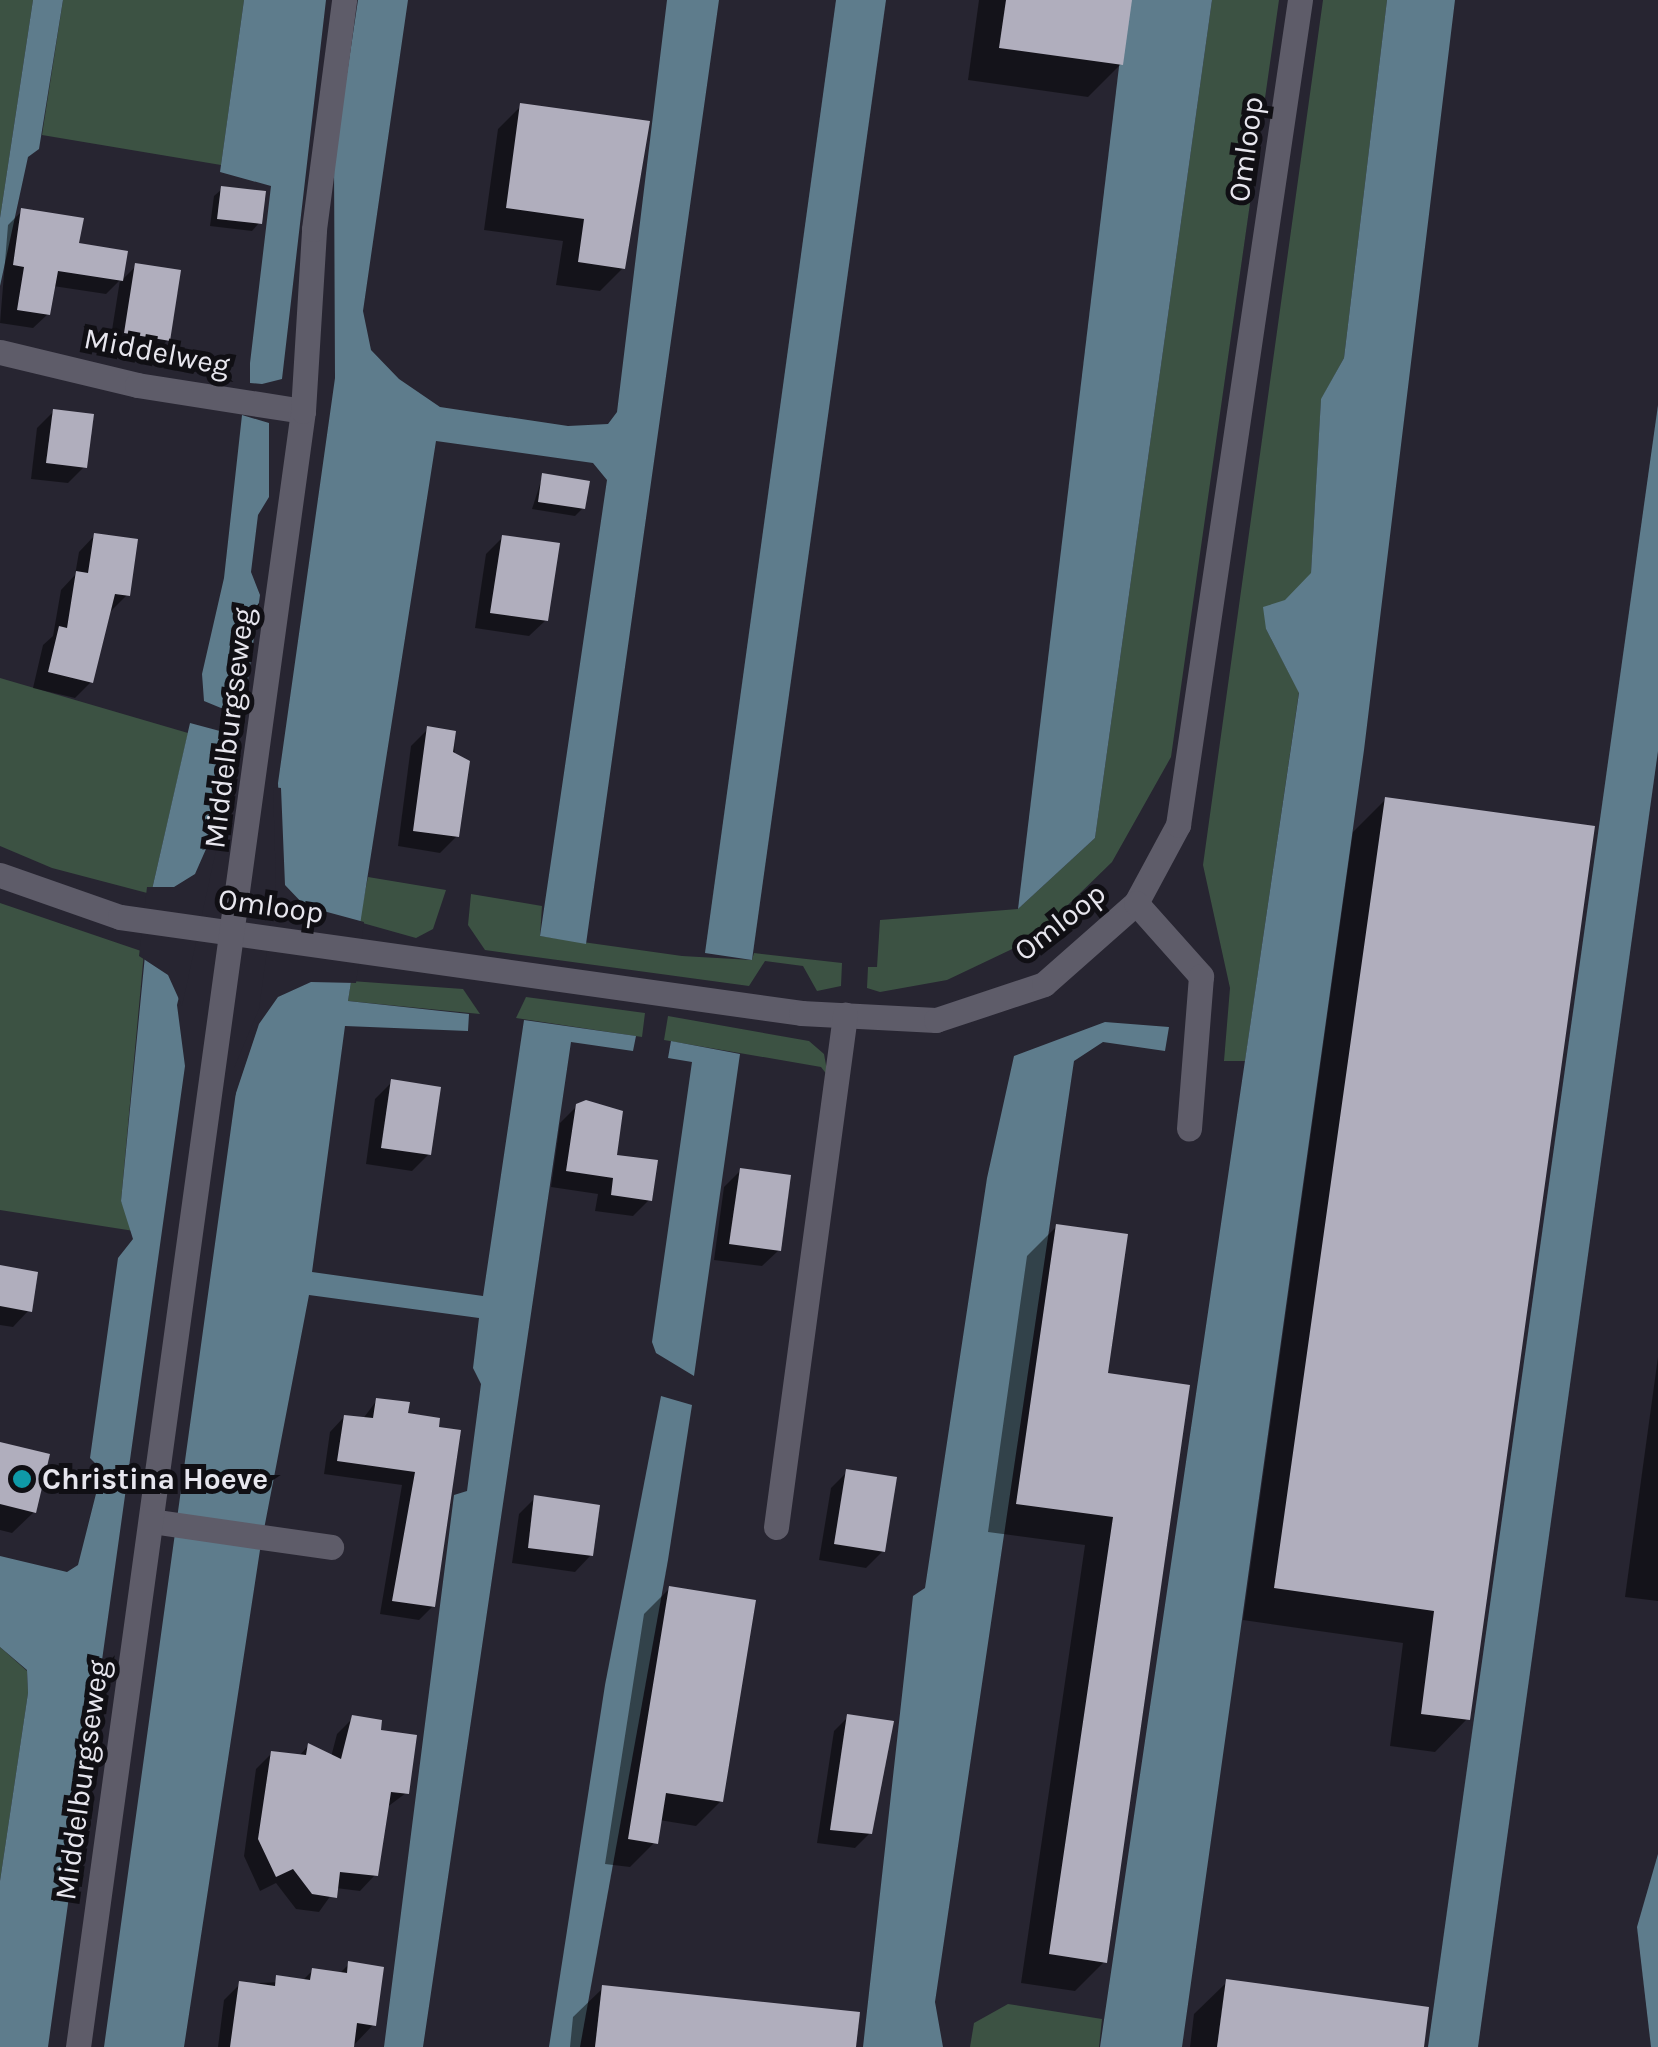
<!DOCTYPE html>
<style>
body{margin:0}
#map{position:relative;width:1658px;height:2047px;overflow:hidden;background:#272531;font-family:Karla,sans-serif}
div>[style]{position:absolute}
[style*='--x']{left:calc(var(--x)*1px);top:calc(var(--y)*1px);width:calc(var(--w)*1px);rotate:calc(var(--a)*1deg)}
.green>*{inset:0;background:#3c5243}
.water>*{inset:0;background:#5e7c8c}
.pier>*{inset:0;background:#272531}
.shadow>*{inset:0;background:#0007}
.building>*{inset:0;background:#b0aebd}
.minor>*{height:25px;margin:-12.5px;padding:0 12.5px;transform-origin:12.5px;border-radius:12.5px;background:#5e5c69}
.dots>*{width:28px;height:28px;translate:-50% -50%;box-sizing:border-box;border:5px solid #100f14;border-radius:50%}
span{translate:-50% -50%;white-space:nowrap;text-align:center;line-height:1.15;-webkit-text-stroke:10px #100f14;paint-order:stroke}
.street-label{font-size:30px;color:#e7e6ee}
.poi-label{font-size:30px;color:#e7e6ee;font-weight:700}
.left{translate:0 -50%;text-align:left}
</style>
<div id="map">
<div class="green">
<div style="clip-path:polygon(0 0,33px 0,0 218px)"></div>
<div style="clip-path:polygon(63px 0,244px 0,221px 165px,42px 135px)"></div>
<div style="clip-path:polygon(1212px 0,1279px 0,1171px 757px,1112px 862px,1033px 939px,947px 980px,880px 992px,867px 988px,868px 967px,877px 967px,880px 920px,1018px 909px,1095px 838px)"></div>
<div style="clip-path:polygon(1323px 0,1387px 0,1344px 358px,1321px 400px,1311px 574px,1266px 629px,1299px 692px,1245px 1061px,1224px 1061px,1230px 988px,1203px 865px)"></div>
<div style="clip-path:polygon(0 678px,188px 733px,151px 894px,52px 868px,0 846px)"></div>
<div style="clip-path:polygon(368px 877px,446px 890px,433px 929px,416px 938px,359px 922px)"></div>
<div style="clip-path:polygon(471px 894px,542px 906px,540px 936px,682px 956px,752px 960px,754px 953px,842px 963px,841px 986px,817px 991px,803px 966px,765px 961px,749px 986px,485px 950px,468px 925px)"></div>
<div style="clip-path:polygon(0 903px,144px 952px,121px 1201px,134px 1231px,0 1210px)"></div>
<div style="clip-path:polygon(351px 981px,463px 989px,480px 1014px,348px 1001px)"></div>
<div style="clip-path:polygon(526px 997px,645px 1013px,642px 1037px,516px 1018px)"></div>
<div style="clip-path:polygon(668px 1016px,809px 1041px,824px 1054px,828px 1076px,821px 1067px,664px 1040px)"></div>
<div style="clip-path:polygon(0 1647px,27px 1671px,28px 1693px,0 1881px)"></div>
<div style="clip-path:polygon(1008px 2004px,1102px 2019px,1099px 2047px,970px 2047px,974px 2023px)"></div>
</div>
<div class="water">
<div style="clip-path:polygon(33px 0,63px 0,39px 149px,28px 157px,0 286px,0 218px)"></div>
<div style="clip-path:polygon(244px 0,326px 0,282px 379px,262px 384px,250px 383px,250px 363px,271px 186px,220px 172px)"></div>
<div style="clip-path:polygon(358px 0,408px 0,363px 311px,371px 350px,399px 379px,440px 407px,568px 426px,608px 424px,617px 412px,667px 0,719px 0,586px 944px,540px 936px,607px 480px,593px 463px,436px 441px,348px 1001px,469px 1014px,468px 1031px,345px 1026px,312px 1272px,483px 1296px,524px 1020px,636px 1036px,633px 1051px,571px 1042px,423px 2047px,384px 2047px,454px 1495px,467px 1491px,481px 1384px,473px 1368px,479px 1318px,309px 1295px,260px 1550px,184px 2047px,104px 2047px,239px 1070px,264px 1010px,282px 883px,278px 783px,335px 378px,334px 161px)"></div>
<div style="clip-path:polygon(836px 0,886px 0,752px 960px,705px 953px)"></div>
<div style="clip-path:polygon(1127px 0,1212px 0,1095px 838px,1018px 909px)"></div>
<div style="clip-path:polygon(1387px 0,1455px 0,1364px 750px,1182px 2047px,1100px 2047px,1299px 693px,1266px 629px,1263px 607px,1285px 600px,1311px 573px,1321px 399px,1344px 358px)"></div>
<div style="clip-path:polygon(1658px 405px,1658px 751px,1478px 2047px,1428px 2047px)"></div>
<div style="clip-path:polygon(242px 415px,269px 423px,269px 497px,258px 515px,251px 572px,260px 595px,247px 687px,240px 706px,221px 708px,204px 701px,202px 674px,224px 578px)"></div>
<div style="clip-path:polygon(190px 723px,231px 734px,233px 770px,177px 1005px,185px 1066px,48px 2047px,0 2047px,0 1881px,28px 1693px,27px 1670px,0 1647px,0 1556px,67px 1572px,78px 1565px,102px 1470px,90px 1458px,118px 1258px,133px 1239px,121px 1201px,151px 894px)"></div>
<div style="clip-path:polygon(1105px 1022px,1169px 1027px,1165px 1051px,1103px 1042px,1074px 1061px,935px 2002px,943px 2047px,863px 2047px,913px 1596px,925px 1588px,987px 1178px,1014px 1056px)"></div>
<div style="clip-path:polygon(671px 1041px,740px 1054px,694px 1376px,656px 1353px,652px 1342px,692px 1062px,668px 1058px)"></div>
<div style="clip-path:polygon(661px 1396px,692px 1405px,668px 1560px,580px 2047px,549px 2047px,605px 1685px)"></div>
<div style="clip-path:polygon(1658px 1854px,1658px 2047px,1651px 2047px,1637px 1927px)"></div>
</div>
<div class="pier">
<div style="clip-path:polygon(273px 787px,281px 788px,285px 885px,305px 906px,364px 922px,356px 983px,311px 982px,278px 997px,259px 1024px,234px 1099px,234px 1068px,259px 1009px,276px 884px)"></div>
<div style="clip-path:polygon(232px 790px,224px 814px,182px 1006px,168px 975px,139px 956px,147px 887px,174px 887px,195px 874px)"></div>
</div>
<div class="shadow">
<div style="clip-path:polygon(979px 0,1130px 0,1121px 64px,1088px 97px,968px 80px)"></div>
<div style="clip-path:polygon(521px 106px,623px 268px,600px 291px,556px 285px,563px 241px,484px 230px,498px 129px)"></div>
<div style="clip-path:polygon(222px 189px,259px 223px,252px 231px,210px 226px,214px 196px)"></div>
<div style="clip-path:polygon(22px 211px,76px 245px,125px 253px,120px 282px,136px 266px,168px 340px,151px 356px,109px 349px,120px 280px,106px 294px,53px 286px,48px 314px,33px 328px,0 323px,8px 225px)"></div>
<div style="clip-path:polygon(54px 411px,84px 467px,68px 483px,31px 479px,37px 428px)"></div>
<div style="clip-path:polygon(543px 475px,583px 508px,575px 516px,532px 509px)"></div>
<div style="clip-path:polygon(95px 535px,127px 595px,111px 611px,91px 682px,75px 698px,33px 688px,43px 645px,53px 636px,61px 590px,75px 575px,79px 552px)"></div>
<div style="clip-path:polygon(503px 537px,546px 620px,529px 636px,475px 628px,486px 554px)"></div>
<div style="clip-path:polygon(428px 729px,454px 733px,457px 836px,440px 853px,398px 846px,411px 746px)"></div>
<div style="clip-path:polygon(1386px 799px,1467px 1719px,1435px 1752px,1390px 1746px,1403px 1643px,1243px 1620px,1353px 832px)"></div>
<div style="clip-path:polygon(392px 1082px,429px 1154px,412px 1171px,366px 1164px,375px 1099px)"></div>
<div style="clip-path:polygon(577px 1106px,649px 1200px,633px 1216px,595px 1211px,598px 1194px,551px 1187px,560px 1123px)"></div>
<div style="clip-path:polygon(741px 1170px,779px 1250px,762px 1266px,714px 1260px,724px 1187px)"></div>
<div style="clip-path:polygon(1056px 1227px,1105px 1375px,1187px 1387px,1104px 1962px,1075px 1991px,1021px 1983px,1085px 1545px,988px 1532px,1027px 1256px)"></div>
<div style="clip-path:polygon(0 1268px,29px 1310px,13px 1327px,0 1325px)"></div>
<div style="clip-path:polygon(1658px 1357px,1658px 1601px,1625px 1597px)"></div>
<div style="clip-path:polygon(377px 1400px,405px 1416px,437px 1420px,433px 1606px,419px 1620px,380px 1614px,402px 1485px,324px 1474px,330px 1432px,344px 1417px,362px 1420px)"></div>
<div style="clip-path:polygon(0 1445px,34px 1512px,12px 1533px,0 1530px)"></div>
<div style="clip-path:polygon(847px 1472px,883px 1551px,866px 1568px,819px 1560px,831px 1488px)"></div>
<div style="clip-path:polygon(535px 1498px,591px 1555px,575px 1572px,512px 1563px,519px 1514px)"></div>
<div style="clip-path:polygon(669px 1589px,721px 1801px,696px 1826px,659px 1820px,655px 1842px,630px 1867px,605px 1864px,644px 1614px)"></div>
<div style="clip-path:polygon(848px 1717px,870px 1833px,855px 1848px,817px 1843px,834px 1731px)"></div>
<div style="clip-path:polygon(353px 1718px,378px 1732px,406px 1793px,386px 1808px,375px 1875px,360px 1891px,336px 1888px,319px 1912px,296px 1909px,276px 1883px,260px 1891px,244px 1856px,256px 1769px,272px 1753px,298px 1757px,308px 1746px,331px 1757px,337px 1734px)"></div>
<div style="clip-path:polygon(349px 1964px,374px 2024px,352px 2047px,218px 2047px,224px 2000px,240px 1984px,302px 1981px,313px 1970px,339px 1974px)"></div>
<div style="clip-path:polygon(1227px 1982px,1421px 2047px,1190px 2047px,1194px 2014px)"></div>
<div style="clip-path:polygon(603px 1988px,854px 2047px,570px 2047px,573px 2017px)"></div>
</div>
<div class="building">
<div style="clip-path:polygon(1006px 0,1132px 0,1123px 65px,999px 48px)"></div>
<div style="clip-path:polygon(520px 103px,650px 121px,625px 269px,578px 262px,584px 219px,506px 208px)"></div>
<div style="clip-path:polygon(221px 186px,266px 191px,262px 224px,217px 219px)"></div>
<div style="clip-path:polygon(21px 208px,84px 218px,79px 243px,128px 251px,123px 281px,58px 271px,50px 315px,17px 310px,24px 267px,13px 265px)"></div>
<div style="clip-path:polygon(135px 263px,181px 270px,170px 341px,124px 333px)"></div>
<div style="clip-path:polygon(53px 409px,94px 414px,87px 468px,46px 463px)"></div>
<div style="clip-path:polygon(542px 473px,590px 481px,585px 509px,538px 502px)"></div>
<div style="clip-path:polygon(94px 533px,138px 539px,130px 596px,115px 594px,93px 683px,48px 672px,59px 626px,67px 628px,76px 571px,88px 573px)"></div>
<div style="clip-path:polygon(502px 535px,560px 543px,548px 621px,490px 613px)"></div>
<div style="clip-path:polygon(427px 726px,456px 731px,453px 752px,470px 761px,459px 837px,413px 831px)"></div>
<div style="clip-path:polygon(1385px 797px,1595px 826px,1470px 1720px,1421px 1714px,1434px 1611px,1274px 1588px)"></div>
<div style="clip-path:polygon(391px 1079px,441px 1087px,431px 1155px,381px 1148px)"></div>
<div style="clip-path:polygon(586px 1100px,623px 1111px,617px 1155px,658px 1160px,652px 1201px,611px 1195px,613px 1178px,566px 1171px,576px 1104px)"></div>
<div style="clip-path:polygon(740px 1168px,791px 1175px,781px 1251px,729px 1244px)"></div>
<div style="clip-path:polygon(1056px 1224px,1128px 1234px,1108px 1373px,1190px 1385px,1107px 1963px,1049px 1954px,1113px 1517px,1016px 1504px)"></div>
<div style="clip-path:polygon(0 1265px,38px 1272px,32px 1312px,0 1306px)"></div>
<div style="clip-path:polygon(376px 1398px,410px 1402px,408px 1413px,440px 1418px,439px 1427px,461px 1430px,435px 1607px,392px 1601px,415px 1472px,337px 1461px,344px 1415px,373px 1418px)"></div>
<div style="clip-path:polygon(0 1442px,50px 1454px,36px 1513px,0 1504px)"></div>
<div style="clip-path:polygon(846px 1469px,897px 1477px,885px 1552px,834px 1544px)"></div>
<div style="clip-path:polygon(534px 1495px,600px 1505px,593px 1556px,528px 1548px)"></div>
<div style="clip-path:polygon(669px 1586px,756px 1600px,723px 1802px,666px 1793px,658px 1844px,628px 1839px)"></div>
<div style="clip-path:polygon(847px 1714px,894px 1721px,872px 1834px,830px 1830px)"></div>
<div style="clip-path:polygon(352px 1715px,382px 1720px,381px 1730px,417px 1735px,409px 1794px,391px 1792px,378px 1876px,340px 1872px,337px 1898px,312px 1894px,293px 1869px,276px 1877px,258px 1839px,271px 1751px,306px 1755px,308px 1743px,341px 1759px)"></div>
<div style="clip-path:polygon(348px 1961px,384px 1967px,376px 2026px,357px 2023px,354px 2047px,230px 2047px,239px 1981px,275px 1986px,276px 1975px,310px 1980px,312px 1968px,347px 1973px)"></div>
<div style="clip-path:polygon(1226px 1979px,1429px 2007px,1424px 2047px,1217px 2047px)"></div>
<div style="clip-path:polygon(602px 1985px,860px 2012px,856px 2047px,595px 2047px)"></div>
</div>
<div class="minor">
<div style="--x:0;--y:352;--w:141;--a:13.5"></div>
<div style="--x:137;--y:385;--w:168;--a:8.9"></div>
<div style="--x:0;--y:875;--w:127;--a:19.3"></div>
<div style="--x:120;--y:917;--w:688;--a:8.02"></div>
<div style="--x:801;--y:1013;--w:135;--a:3"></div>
<div style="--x:936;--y:1020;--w:114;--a:-18.4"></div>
<div style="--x:1044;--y:984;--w:123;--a:-41.4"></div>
<div style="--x:1136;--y:903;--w:89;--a:-61.7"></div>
<div style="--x:1178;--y:825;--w:834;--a:-81.59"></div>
<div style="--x:1136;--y:903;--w:98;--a:48.3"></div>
<div style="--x:1201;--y:976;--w:153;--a:94.5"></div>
<div style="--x:151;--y:1521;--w:182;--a:8.2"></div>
<div style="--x:776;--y:1527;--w:517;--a:-82.32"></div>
<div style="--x:78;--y:2047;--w:1651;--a:-82.17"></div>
<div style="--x:303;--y:411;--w:182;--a:-86.5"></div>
<div style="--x:314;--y:229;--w:231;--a:-82.5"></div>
</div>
<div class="dots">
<div style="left:22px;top:1479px;background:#0f9aa8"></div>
</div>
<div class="street-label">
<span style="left:1246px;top:149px;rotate:-82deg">Omloop</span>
<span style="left:157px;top:352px;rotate:11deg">Middelweg</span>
<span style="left:229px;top:728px;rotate:-83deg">Middelburgseweg</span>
<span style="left:271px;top:906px;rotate:8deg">Omloop</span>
<span style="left:1060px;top:922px;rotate:-38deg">Omloop</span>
<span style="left:82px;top:1780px;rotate:-82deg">Middelburgseweg</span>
</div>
<div class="poi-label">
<span class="left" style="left:42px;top:1479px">Christina Hoeve</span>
</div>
</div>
